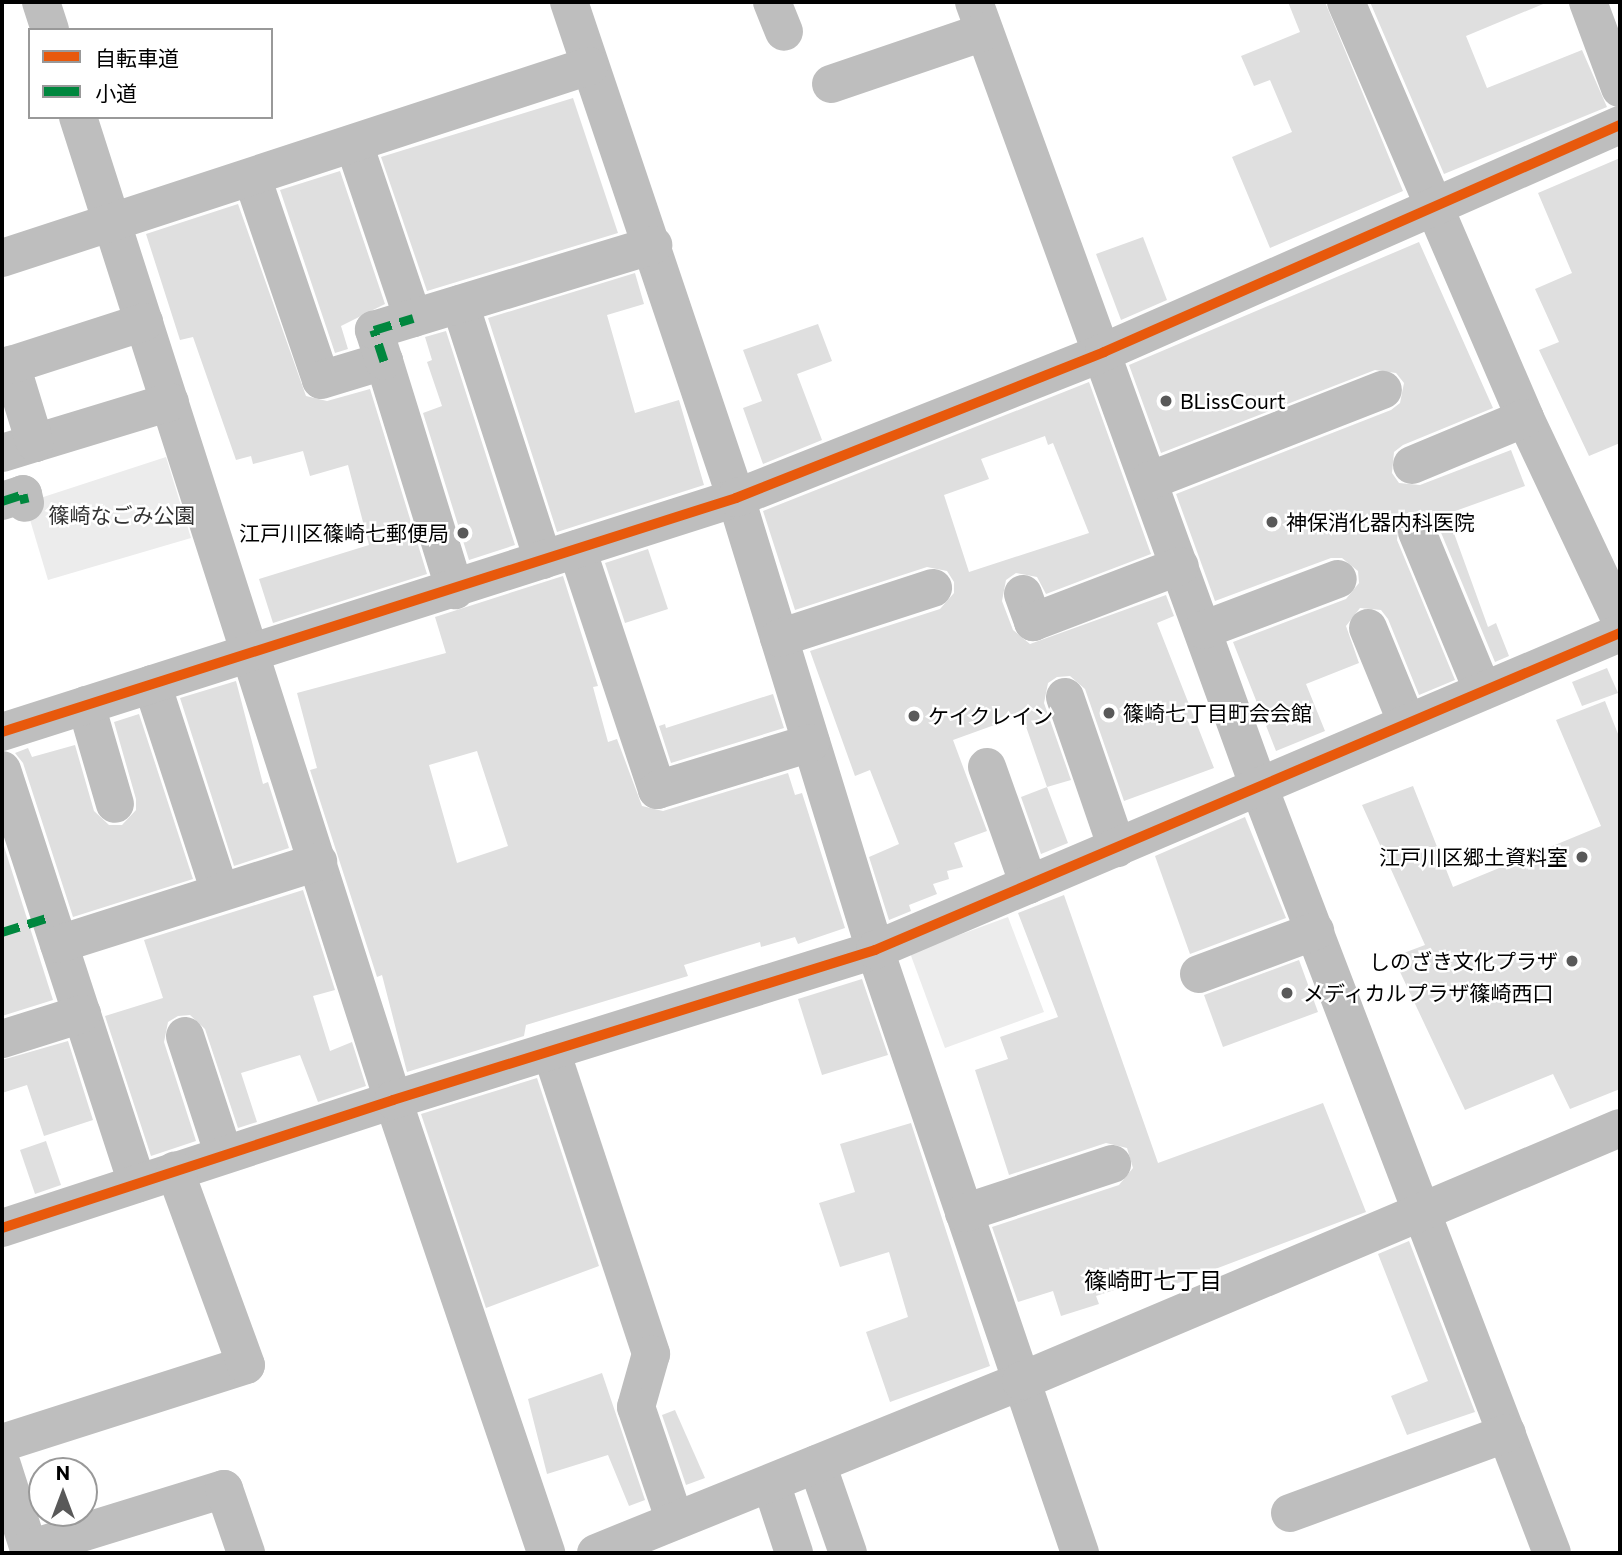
<!DOCTYPE html>
<meta charset="utf-8">
<style>
body{margin:0}
#map{position:relative;width:1622px;height:1555px;overflow:hidden;background:#fff;font-family:Commissioner,"Noto Sans JP",sans-serif}
div>[style]{position:absolute}
[style*='--x']{left:calc(var(--x)*1px);top:calc(var(--y)*1px);width:calc(var(--w)*1px);rotate:calc(var(--a)*1deg)}
.green>*{inset:0;background:#ececec}
.building>*{inset:0;background:#dfdfdf}
.minor>*{height:38px;margin:-19px;padding:0 19px;transform-origin:19px;border-radius:19px;background:#bebebe}
.quiet>*{height:9px;margin-top:-4.5px;transform-origin:0;background:repeating-linear-gradient(90deg,#00873e 0 18px,transparent 0 27px)}
.cycleway>*{height:10px;margin:-5px;padding:0 5px;transform-origin:5px;border-radius:5px;background:#e8590c}
.dots>*{width:19px;height:19px;translate:-50% -50%;box-sizing:border-box;border:4px solid #fff;border-radius:50%}
span{translate:-50% -50%;white-space:nowrap;text-align:center;line-height:1.15;-webkit-text-stroke:5px #fff;paint-order:stroke}
.poi-label{font-size:21px;color:#000}
.left{translate:0 -50%;text-align:left}
.right{translate:-100% -50%;text-align:right}
.park-label{font-size:21px;color:#333}
.neighbourhood-label{font-size:23px;color:#000}
.frame{position:absolute;inset:0;border:4px solid #000;pointer-events:none}
.legend{position:absolute;left:28px;top:28px;width:245px;height:91px;box-sizing:border-box;background:#fff;border:2px solid #999;margin:0;padding:9px 12px;list-style:none;font-size:21px;color:#000}
.legend li{display:flex;align-items:center;gap:14px;height:35px}
.legend b{width:35px;border:2px solid #999}
.north{position:absolute;left:28px;top:1457px;width:70px;height:70px;box-sizing:border-box;background:#fff;border:2px solid #999;border-radius:50%;rotate:0deg;font-size:19px;font-weight:700;line-height:28px;text-align:center;color:#000}
.north::after{content:'';display:block;margin:auto;width:24px;height:32px;background:#595959;clip-path:polygon(50% 0,100% 100%,50% 72%,0 100%)}
</style>
<div id="map">
<div class="green">
<div style="clip-path:polygon(166px 457px,191px 538px,48px 580px,25px 503px)"></div>
<div style="clip-path:polygon(1008px 917px,1044px 1012px,945px 1048px,910px 953px)"></div>
</div>
<div class="building">
<div style="clip-path:polygon(1288px 2px,1325px 2px,1403px 191px,1270px 248px,1232px 157px,1292px 132px,1270px 80px,1254px 86px,1241px 56px,1300px 32px)"></div>
<div style="clip-path:polygon(1370px 2px,1548px 2px,1466px 36px,1487px 88px,1582px 50px,1607px 107px,1444px 174px)"></div>
<div style="clip-path:polygon(573px 98px,618px 233px,427px 291px,381px 157px)"></div>
<div style="clip-path:polygon(1620px 158px,1620px 443px,1589px 456px,1539px 350px,1559px 342px,1535px 289px,1572px 273px,1538px 193px)"></div>
<div style="clip-path:polygon(340px 171px,385px 304px,341px 326px,348px 349px,335px 353px,280px 190px)"></div>
<div style="clip-path:polygon(238px 204px,306px 396px,327px 401px,370px 389px,427px 574px,273px 623px,259px 579px,369px 545px,348px 465px,310px 476px,303px 451px,253px 464px,251px 456px,236px 460px,193px 337px,180px 340px,146px 234px)"></div>
<div style="clip-path:polygon(1143px 237px,1167px 300px,1121px 320px,1096px 254px)"></div>
<div style="clip-path:polygon(1419px 242px,1493px 408px,1403px 445px,1394px 452px,1392px 473px,1399px 483px,1420px 485px,1511px 450px,1525px 486px,1447px 514px,1488px 627px,1496px 623px,1509px 656px,1495px 662px,1437px 523px,1430px 514px,1409px 512px,1399px 519px,1397px 540px,1455px 680px,1419px 695px,1388px 619px,1381px 610px,1360px 608px,1346px 626px,1359px 663px,1306px 684px,1325px 731px,1276px 751px,1233px 642px,1346px 599px,1359px 583px,1358px 571px,1342px 558px,1331px 558px,1215px 601px,1176px 494px,1391px 410px,1400px 403px,1404px 383px,1396px 373px,1375px 370px,1161px 453px,1129px 365px)"></div>
<div style="clip-path:polygon(635px 273px,644px 304px,607px 315px,635px 413px,679px 400px,704px 485px,557px 532px,488px 318px)"></div>
<div style="clip-path:polygon(818px 324px,832px 361px,797px 374px,822px 440px,763px 464px,743px 408px,762px 401px,743px 350px)"></div>
<div style="clip-path:polygon(446px 331px,515px 545px,469px 560px,423px 413px,442px 406px,427px 362px,432px 360px,425px 337px)"></div>
<div style="clip-path:polygon(evenodd,1089px 382px,1151px 554px,1046px 594px,1037px 577px,1016px 573px,1006px 580px,1002px 601px,1013px 630px,1030px 644px,1166px 595px,1174px 616px,1157px 623px,1214px 768px,1124px 801px,1085px 689px,1070px 676px,1057px 677px,1048px 683px,1044px 703px,1071px 780px,1047px 787px,1022px 715px,953px 740px,987px 831px,954px 843px,963px 867px,947px 871px,949px 879px,933px 884px,937px 894px,909px 905px,911px 911px,889px 920px,869px 857px,899px 844px,870px 770px,855px 776px,810px 651px,940px 609px,954px 593px,954px 582px,947px 571px,927px 567px,795px 610px,763px 511px,1089px 382px,1045px 436px,1048px 445px,1053px 443px,1089px 533px,969px 572px,944px 495px,989px 479px,981px 459px,1045px 436px)"></div>
<div style="clip-path:polygon(648px 549px,668px 609px,625px 623px,605px 563px)"></div>
<div style="clip-path:polygon(evenodd,563px 576px,598px 686px,593px 687px,608px 742px,617px 739px,642px 806px,663px 811px,788px 773px,795px 795px,802px 793px,845px 928px,798px 944px,795px 937px,761px 947px,760px 942px,684px 965px,688px 976px,526px 1025px,524px 1036px,407px 1072px,382px 975px,377px 977px,310px 770px,317px 768px,297px 693px,446px 653px,435px 617px,563px 576px,477px 751px,508px 846px,457px 863px,429px 765px,477px 751px)"></div>
<div style="clip-path:polygon(1607px 668px,1618px 693px,1582px 706px,1572px 682px)"></div>
<div style="clip-path:polygon(236px 681px,263px 784px,268px 782px,289px 848px,234px 866px,180px 698px)"></div>
<div style="clip-path:polygon(773px 694px,784px 728px,671px 763px,659px 726px,665px 724px,666px 728px)"></div>
<div style="clip-path:polygon(1605px 701px,1620px 739px,1620px 1089px,1570px 1109px,1553px 1074px,1465px 1110px,1393px 957px,1425px 945px,1362px 805px,1413px 786px,1453px 887px,1601px 826px,1556px 720px)"></div>
<div style="clip-path:polygon(139px 714px,193px 879px,73px 917px,23px 763px,15px 753px,28px 748px,32px 757px,75px 745px,94px 811px,109px 825px,122px 825px,136px 810px,136px 799px,114px 722px)"></div>
<div style="clip-path:polygon(1047px 787px,1068px 843px,1041px 854px,1021px 797px)"></div>
<div style="clip-path:polygon(1245px 817px,1286px 918px,1190px 954px,1155px 856px)"></div>
<div style="clip-path:polygon(2px 840px,53px 1000px,2px 1016px)"></div>
<div style="clip-path:polygon(303px 890px,335px 990px,313px 996px,330px 1051px,352px 1042px,366px 1086px,318px 1102px,300px 1055px,241px 1073px,257px 1122px,238px 1128px,205px 1029px,190px 1015px,178px 1016px,168px 1022px,164px 1042px,196px 1141px,151px 1156px,105px 1016px,163px 998px,144px 940px)"></div>
<div style="clip-path:polygon(1064px 895px,1158px 1163px,1323px 1103px,1366px 1212px,1165px 1288px,1160px 1275px,1096px 1296px,1099px 1304px,1061px 1316px,1053px 1291px,1018px 1302px,992px 1227px,1119px 1185px,1133px 1168px,1127px 1148px,1106px 1143px,1009px 1175px,975px 1070px,1008px 1059px,1000px 1037px,1058px 1017px,1018px 913px)"></div>
<div style="clip-path:polygon(1299px 960px,1318px 1012px,1223px 1047px,1204px 995px)"></div>
<div style="clip-path:polygon(862px 979px,888px 1055px,822px 1075px,798px 999px)"></div>
<div style="clip-path:polygon(68px 1041px,93px 1120px,44px 1136px,27px 1085px,2px 1093px,2px 1060px)"></div>
<div style="clip-path:polygon(537px 1078px,599px 1266px,486px 1308px,421px 1114px)"></div>
<div style="clip-path:polygon(911px 1123px,990px 1366px,890px 1402px,866px 1332px,908px 1317px,889px 1252px,840px 1267px,819px 1203px,855px 1192px,840px 1144px)"></div>
<div style="clip-path:polygon(46px 1141px,61px 1185px,35px 1194px,20px 1150px)"></div>
<div style="clip-path:polygon(1409px 1241px,1475px 1412px,1407px 1435px,1391px 1396px,1428px 1381px,1378px 1254px)"></div>
<div style="clip-path:polygon(602px 1373px,645px 1500px,629px 1506px,608px 1455px,547px 1474px,528px 1399px)"></div>
<div style="clip-path:polygon(675px 1410px,705px 1478px,686px 1485px,662px 1415px)"></div>
</div>
<div class="minor">
<div style="--x:41;--y:2;--w:29;--a:72"></div>
<div style="--x:569;--y:2;--w:523;--a:71.39"></div>
<div style="--x:736;--y:498;--w:473;--a:72.9"></div>
<div style="--x:875;--y:950;--w:637;--a:71.22"></div>
<div style="--x:772;--y:2;--w:32;--a:68"></div>
<div style="--x:974;--y:2;--w:835;--a:70.05"></div>
<div style="--x:1259;--y:787;--w:820;--a:69.07"></div>
<div style="--x:1346;--y:2;--w:453;--a:66.7"></div>
<div style="--x:1525;--y:418;--w:222;--a:64.7"></div>
<div style="--x:1588;--y:2;--w:92;--a:69.6"></div>
<div style="--x:831;--y:84;--w:162;--a:-18.8"></div>
<div style="--x:78;--y:117;--w:1032;--a:72.23"></div>
<div style="--x:393;--y:1100;--w:478;--a:71.3"></div>
<div style="--x:354;--y:144;--w:184;--a:71.3"></div>
<div style="--x:252;--y:177;--w:214;--a:71.2"></div>
<div style="--x:321;--y:380;--w:66;--a:-16.8"></div>
<div style="--x:384;--y:361;--w:240;--a:72.8"></div>
<div style="--x:2;--y:258;--w:618;--a:-18.11"></div>
<div style="--x:460;--y:304;--w:269;--a:72"></div>
<div style="--x:384;--y:361;--w:33;--a:-108"></div>
<div style="--x:374;--y:330;--w:292;--a:-16.9"></div>
<div style="--x:35;--y:443;--w:141;--a:-16.9"></div>
<div style="--x:2;--y:453;--w:34;--a:-17"></div>
<div style="--x:35;--y:443;--w:82;--a:-107.1"></div>
<div style="--x:11;--y:365;--w:140;--a:-17.9"></div>
<div style="--x:1412;--y:465;--w:122;--a:-22.6"></div>
<div style="--x:1149;--y:481;--w:251;--a:-21.3"></div>
<div style="--x:2;--y:501;--w:22;--a:-18"></div>
<div style="--x:23;--y:494;--w:9;--a:77"></div>
<div style="--x:1417;--y:532;--w:172;--a:67.5"></div>
<div style="--x:577;--y:549;--w:254;--a:71.6"></div>
<div style="--x:657;--y:790;--w:161;--a:-17"></div>
<div style="--x:1023;--y:594;--w:30;--a:70"></div>
<div style="--x:1033;--y:622;--w:157;--a:-20.9"></div>
<div style="--x:1368;--y:628;--w:103;--a:67.7"></div>
<div style="--x:1203;--y:630;--w:144;--a:-20.7"></div>
<div style="--x:779;--y:638;--w:162;--a:-18"></div>
<div style="--x:152;--y:684;--w:219;--a:71.9"></div>
<div style="--x:1065;--y:697;--w:160;--a:71"></div>
<div style="--x:86;--y:705;--w:103;--a:73.7"></div>
<div style="--x:2;--y:732;--w:770;--a:-17.68"></div>
<div style="--x:736;--y:498;--w:396;--a:-21.6"></div>
<div style="--x:1104;--y:352;--w:564;--a:-23.75"></div>
<div style="--x:987;--y:767;--w:125;--a:70.4"></div>
<div style="--x:2;--y:770;--w:435;--a:71.9"></div>
<div style="--x:59;--y:944;--w:272;--a:-17.6"></div>
<div style="--x:1199;--y:974;--w:124;--a:-20.3"></div>
<div style="--x:185;--y:1036;--w:125;--a:71.9"></div>
<div style="--x:2;--y:1039;--w:84;--a:-17.4"></div>
<div style="--x:551;--y:1051;--w:319;--a:71.7"></div>
<div style="--x:651;--y:1354;--w:55;--a:105.8"></div>
<div style="--x:636;--y:1407;--w:120;--a:71.1"></div>
<div style="--x:964;--y:1213;--w:156;--a:-18.3"></div>
<div style="--x:2;--y:1228;--w:411;--a:-18.1"></div>
<div style="--x:393;--y:1100;--w:505;--a:-17.29"></div>
<div style="--x:875;--y:950;--w:810;--a:-23.05"></div>
<div style="--x:2;--y:1443;--w:256;--a:-17.7"></div>
<div style="--x:246;--y:1365;--w:207;--a:-110.1"></div>
<div style="--x:817;--y:1464;--w:94;--a:70.8"></div>
<div style="--x:2;--y:1465;--w:92;--a:72.3"></div>
<div style="--x:771;--y:1483;--w:74;--a:71.8"></div>
<div style="--x:1290;--y:1513;--w:231;--a:-20.2"></div>
<div style="--x:29;--y:1549;--w:204;--a:-17.1"></div>
<div style="--x:224;--y:1489;--w:68;--a:71"></div>
<div style="--x:596;--y:1553;--w:458;--a:-22"></div>
<div style="--x:1021;--y:1381;--w:650;--a:-22.9"></div>
</div>
<div class="quiet">
<div style="--x:384;--y:361;--w:33;--a:-108"></div>
<div style="--x:374;--y:330;--w:41;--a:-17.1"></div>
<div style="--x:2;--y:501;--w:22;--a:-18"></div>
<div style="--x:23;--y:494;--w:9;--a:77"></div>
<div style="--x:2;--y:932;--w:50;--a:-17.4"></div>
</div>
<div class="cycleway">
<div style="--x:2;--y:732;--w:770;--a:-17.68"></div>
<div style="--x:736;--y:498;--w:396;--a:-21.6"></div>
<div style="--x:1104;--y:352;--w:564;--a:-23.75"></div>
<div style="--x:2;--y:1228;--w:411;--a:-18.1"></div>
<div style="--x:393;--y:1100;--w:505;--a:-17.29"></div>
<div style="--x:875;--y:950;--w:810;--a:-23.05"></div>
</div>
<div class="dots">
<div style="left:1166px;top:401px;background:#595959"></div>
<div style="left:1272px;top:522px;background:#595959"></div>
<div style="left:463px;top:533px;background:#595959"></div>
<div style="left:1109px;top:713px;background:#595959"></div>
<div style="left:914px;top:716px;background:#595959"></div>
<div style="left:1582px;top:857px;background:#595959"></div>
<div style="left:1572px;top:961px;background:#595959"></div>
<div style="left:1287px;top:993px;background:#595959"></div>
</div>
<div class="poi-label">
<span class="left" style="left:1180px;top:401px">BLissCourt</span>
<span class="left" style="left:1286px;top:522px">神保消化器内科医院</span>
<span class="right" style="left:449px;top:533px">江戸川区篠崎七郵便局</span>
<span class="left" style="left:1123px;top:713px">篠崎七丁目町会会館</span>
<span class="left" style="left:928px;top:716px">ケイクレイン</span>
<span class="right" style="left:1568px;top:857px">江戸川区郷土資料室</span>
<span class="right" style="left:1558px;top:961px">しのざき文化プラザ</span>
<span class="left" style="left:1303px;top:993px">メディカルプラザ篠崎西口</span>
</div>
<div class="park-label">
<span style="left:122px;top:515px">篠崎なごみ公園</span>
</div>
<div class="neighbourhood-label">
<span style="left:1153px;top:1280px">篠崎町七丁目</span>
</div>
<div class="frame"></div>
<ul class="legend">
<li><b style="height:9px;background:#e8590c"></b>自転車道</li>
<li><b style="height:9px;background:#00873e"></b>小道</li>
</ul>
<div class="north">N</div>
</div>
